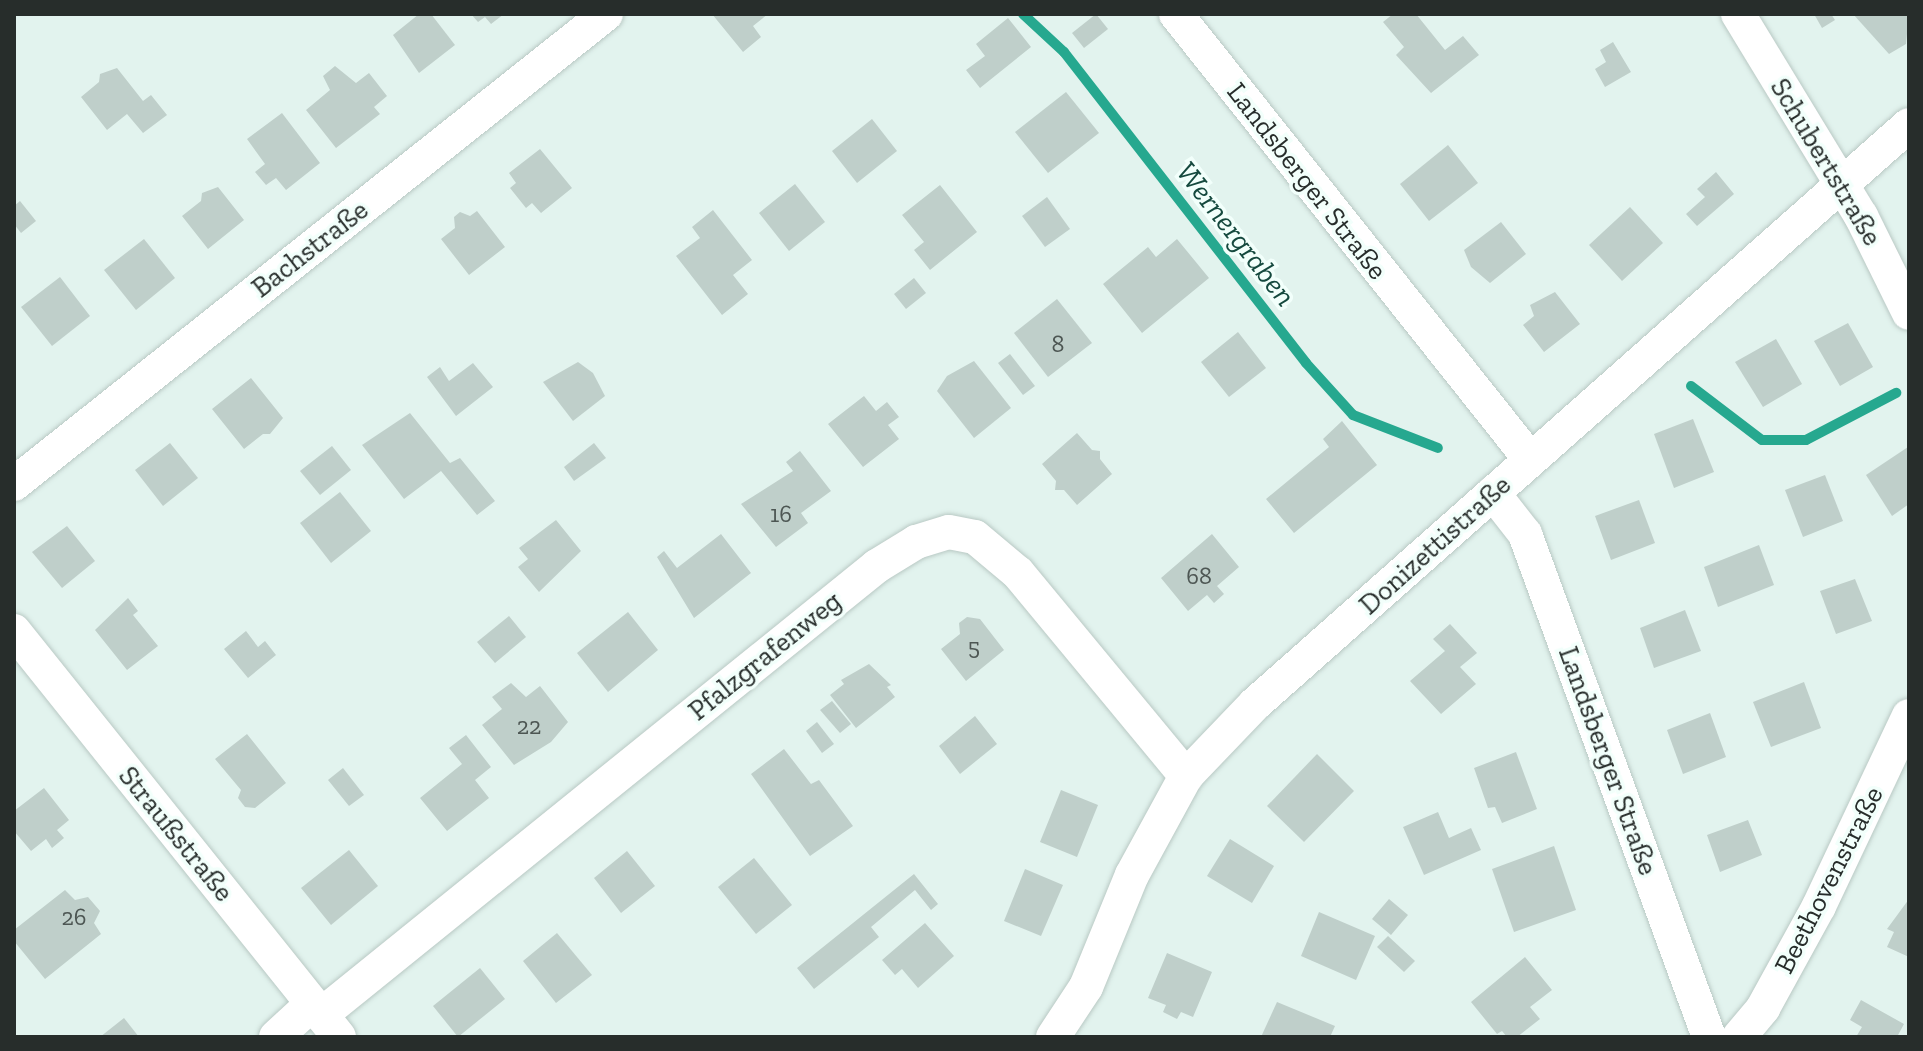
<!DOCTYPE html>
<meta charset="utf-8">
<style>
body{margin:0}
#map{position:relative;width:1923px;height:1051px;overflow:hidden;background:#e2f3ee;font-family:"Zilla Slab",serif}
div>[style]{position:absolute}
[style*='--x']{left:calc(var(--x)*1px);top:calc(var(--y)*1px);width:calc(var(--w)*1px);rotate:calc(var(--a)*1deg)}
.stream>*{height:10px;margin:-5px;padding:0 5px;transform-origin:5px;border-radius:5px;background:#26a88f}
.building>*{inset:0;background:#bfcfca}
.roads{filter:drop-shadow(0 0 2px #b9c9c4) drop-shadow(0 0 2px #b9c9c4)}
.minor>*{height:34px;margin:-17px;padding:0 17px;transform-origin:17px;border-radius:17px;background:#fff}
span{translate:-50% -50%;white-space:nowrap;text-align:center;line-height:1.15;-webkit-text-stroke:7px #f2fffb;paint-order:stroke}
.number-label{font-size:24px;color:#4d5653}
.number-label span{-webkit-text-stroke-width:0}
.street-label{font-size:28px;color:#272d2b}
.water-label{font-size:30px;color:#15493e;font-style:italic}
.frame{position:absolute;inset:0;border:16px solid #272d2b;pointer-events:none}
</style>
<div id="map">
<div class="stream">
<div style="--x:1023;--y:14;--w:56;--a:42.8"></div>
<div style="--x:1064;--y:52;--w:394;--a:52.1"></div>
<div style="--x:1306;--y:363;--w:70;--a:47.9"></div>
<div style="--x:1353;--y:415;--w:91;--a:21.2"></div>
<div style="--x:1691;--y:386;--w:89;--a:37.3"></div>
<div style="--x:1762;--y:440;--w:44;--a:0"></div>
<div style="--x:1806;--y:440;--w:102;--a:-27.6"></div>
</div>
<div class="building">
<div style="clip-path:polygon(419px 14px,431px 14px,455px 45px,419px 73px,393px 35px)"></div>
<div style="clip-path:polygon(471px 14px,504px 14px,491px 24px,485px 17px,478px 22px)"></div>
<div style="clip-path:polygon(712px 14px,768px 14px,753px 26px,761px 37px,743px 52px)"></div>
<div style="clip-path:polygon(1096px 14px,1108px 29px,1084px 48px,1072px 33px)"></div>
<div style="clip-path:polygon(1393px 14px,1416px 14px,1445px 50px,1463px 36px,1479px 55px,1431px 93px,1396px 55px,1404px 47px,1383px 22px)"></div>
<div style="clip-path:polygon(1814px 14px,1831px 14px,1835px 20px,1822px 28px)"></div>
<div style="clip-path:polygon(1853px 14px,1909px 14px,1906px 44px,1889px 54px)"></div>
<div style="clip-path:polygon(1008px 18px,1031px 47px,980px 88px,966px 70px,985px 56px,976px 44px)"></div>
<div style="clip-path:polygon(1613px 42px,1631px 72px,1605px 87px,1595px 69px,1606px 62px,1600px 50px)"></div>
<div style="clip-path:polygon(335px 66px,356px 83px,369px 73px,387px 96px,374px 107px,380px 114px,336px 148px,306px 110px,330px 90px,323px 76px)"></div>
<div style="clip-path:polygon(117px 68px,143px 101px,151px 95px,167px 115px,143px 133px,127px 114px,107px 130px,81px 97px,99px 82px,100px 74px)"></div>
<div style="clip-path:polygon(1066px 92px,1099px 133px,1048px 173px,1015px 132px)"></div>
<div style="clip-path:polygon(282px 113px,320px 163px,286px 190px,276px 178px,266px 185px,255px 172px,265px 164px,247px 139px)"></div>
<div style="clip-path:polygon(872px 119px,897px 151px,857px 183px,832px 151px)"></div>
<div style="clip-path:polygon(1448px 145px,1478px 183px,1429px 221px,1400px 184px)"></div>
<div style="clip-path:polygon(540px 149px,572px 188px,541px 213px,532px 203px,526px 208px,510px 188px,516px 183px,509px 173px)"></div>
<div style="clip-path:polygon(1716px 172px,1734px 194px,1697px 226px,1686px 214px,1705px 197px,1697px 189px)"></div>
<div style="clip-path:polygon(795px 184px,825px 222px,789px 251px,759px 213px)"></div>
<div style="clip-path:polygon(940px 185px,977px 232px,930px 270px,914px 250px,924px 242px,902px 215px)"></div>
<div style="clip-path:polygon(218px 187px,244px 220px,208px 249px,182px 216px,201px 201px,202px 193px)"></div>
<div style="clip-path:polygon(1047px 197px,1070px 229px,1045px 247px,1022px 216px)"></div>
<div style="clip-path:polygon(20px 201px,36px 221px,21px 233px,14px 224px,14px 206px)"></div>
<div style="clip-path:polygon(1630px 207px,1663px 243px,1622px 281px,1589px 245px)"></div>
<div style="clip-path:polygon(713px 210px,752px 260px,733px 275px,748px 294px,722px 315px,676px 256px,700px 238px,692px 227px)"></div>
<div style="clip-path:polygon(477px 211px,505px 247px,469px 275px,441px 239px,455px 228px,454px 217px,460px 212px,470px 216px)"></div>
<div style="clip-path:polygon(1501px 222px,1526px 254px,1490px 283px,1471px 267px,1464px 250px)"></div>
<div style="clip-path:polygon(144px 239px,175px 278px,136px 310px,104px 270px)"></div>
<div style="clip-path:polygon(1177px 239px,1209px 278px,1142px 333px,1103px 284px,1148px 247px,1156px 257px)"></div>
<div style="clip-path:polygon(60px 277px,90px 316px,52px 346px,21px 307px)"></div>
<div style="clip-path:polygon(914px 278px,926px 293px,906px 309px,894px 294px)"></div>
<div style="clip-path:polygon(1555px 292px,1580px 324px,1544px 352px,1523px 325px,1534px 316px,1530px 305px)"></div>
<div style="clip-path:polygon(1057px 299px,1092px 343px,1048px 377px,1014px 333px)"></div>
<div style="clip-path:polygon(1848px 323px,1873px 367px,1840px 386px,1814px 341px)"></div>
<div style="clip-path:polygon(1238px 332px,1266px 368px,1229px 397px,1201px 362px)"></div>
<div style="clip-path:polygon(1776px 339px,1802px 384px,1763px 407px,1735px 362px)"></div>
<div style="clip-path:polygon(1010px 354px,1035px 386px,1023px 395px,998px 363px)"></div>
<div style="clip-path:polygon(974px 361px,1011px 408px,974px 438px,937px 391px,947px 376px)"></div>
<div style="clip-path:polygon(578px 362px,593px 373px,605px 396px,573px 421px,543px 382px)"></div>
<div style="clip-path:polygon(473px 363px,493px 387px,456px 416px,427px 377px,440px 367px,449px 381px)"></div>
<div style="clip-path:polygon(251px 378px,283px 418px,270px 434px,263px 434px,244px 449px,212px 409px)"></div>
<div style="clip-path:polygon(864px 396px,876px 411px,887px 402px,899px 417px,888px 425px,899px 439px,863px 467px,828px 424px)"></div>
<div style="clip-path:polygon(410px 413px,450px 463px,460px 458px,495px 501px,477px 515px,441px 471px,404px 499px,362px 445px)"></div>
<div style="clip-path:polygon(1693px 419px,1714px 472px,1674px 488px,1654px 434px)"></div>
<div style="clip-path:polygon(1342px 421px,1377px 465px,1294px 533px,1266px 499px,1329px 447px,1323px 439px)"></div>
<div style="clip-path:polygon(1077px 433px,1092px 450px,1100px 451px,1100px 459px,1112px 474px,1077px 505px,1064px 490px,1055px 490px,1056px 481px,1042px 464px)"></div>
<div style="clip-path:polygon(170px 443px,198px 478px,163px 506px,135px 470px)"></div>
<div style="clip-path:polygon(594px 443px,606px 458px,574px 481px,564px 467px)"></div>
<div style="clip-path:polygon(332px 446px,351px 470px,320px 495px,300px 471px)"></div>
<div style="clip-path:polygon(1908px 447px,1909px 504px,1892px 516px,1866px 475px)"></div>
<div style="clip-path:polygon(800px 451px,831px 491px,801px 513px,808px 523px,776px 547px,741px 504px,793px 471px,786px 462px)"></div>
<div style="clip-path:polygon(1825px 475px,1843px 521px,1803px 537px,1785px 490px)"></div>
<div style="clip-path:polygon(340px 492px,371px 531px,331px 563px,300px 523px)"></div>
<div style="clip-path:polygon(1639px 500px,1655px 543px,1611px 560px,1595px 516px)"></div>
<div style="clip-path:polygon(556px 520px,581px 551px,539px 592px,518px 567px,528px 559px,519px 548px)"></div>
<div style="clip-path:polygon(67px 526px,95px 561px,62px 588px,32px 552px)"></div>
<div style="clip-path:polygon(721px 534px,751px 573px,694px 618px,657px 557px,664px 551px,677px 568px)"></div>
<div style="clip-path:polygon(1212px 534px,1239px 567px,1217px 586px,1224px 594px,1214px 603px,1207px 595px,1188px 611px,1161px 578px)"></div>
<div style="clip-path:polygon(1759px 545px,1774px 585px,1718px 607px,1704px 567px)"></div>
<div style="clip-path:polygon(1855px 579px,1872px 621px,1836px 634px,1820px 591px)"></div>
<div style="clip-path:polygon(128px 598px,138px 611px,133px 615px,158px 646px,127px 670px,95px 630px)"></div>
<div style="clip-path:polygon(1685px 610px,1701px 651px,1654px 668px,1640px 628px)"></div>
<div style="clip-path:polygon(628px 612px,658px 650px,608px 692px,577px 653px)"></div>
<div style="clip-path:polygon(509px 616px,526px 637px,495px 663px,477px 642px)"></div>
<div style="clip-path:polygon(967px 617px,980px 619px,1004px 650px,966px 681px,941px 649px,960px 634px,959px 623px)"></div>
<div style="clip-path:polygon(1450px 624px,1477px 653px,1460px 667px,1476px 684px,1441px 714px,1410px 681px,1445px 651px,1433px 639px)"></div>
<div style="clip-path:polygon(246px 631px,258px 647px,265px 641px,276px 655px,248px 678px,224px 649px)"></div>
<div style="clip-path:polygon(869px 664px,891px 685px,887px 687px,895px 697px,856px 728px,830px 695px,844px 684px,841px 680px)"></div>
<div style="clip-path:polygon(1804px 682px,1821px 728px,1771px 747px,1753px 702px)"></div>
<div style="clip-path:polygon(511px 683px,526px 697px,540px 686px,568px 722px,551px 742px,514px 765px,482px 725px,502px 709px,492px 697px)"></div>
<div style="clip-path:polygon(832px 701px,851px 724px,840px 733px,820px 710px)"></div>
<div style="clip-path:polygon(1710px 713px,1726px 757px,1683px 774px,1667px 730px)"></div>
<div style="clip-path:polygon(975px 716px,997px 744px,960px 774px,939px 746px)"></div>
<div style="clip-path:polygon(817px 722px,834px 744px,822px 753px,806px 731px)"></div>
<div style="clip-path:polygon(247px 734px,286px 783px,255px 808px,245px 807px,238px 798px,241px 790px,215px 759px)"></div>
<div style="clip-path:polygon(466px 735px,491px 767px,475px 780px,489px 798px,447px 831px,420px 798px,462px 764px,449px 748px)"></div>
<div style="clip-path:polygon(784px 749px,811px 784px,819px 780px,853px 826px,810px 856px,751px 774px)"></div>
<div style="clip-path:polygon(1516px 752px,1537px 809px,1502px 823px,1495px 807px,1488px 808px,1474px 768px)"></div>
<div style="clip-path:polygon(1317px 754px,1354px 791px,1304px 842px,1267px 806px)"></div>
<div style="clip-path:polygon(343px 768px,364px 795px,349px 806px,328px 780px)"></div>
<div style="clip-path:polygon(44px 788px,69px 820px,57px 830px,64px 838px,52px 848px,46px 839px,31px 851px,14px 831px,14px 811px)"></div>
<div style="clip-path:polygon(1061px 790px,1098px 805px,1077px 857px,1040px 842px)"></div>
<div style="clip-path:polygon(1438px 812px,1449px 838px,1471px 828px,1481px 850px,1424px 875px,1403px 827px)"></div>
<div style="clip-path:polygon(1748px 820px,1762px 855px,1720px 872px,1707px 835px)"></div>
<div style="clip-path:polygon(1230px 839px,1274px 866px,1252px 903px,1207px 876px)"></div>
<div style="clip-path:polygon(1554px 846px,1576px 910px,1514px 932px,1492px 869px)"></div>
<div style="clip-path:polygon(349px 850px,378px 886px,331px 925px,301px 888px)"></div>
<div style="clip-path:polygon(627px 851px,655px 886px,621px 913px,594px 878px)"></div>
<div style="clip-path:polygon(754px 858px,792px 905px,756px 934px,718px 887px)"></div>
<div style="clip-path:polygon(1025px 869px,1063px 885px,1041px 936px,1004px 921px)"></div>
<div style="clip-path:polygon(914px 874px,938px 904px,931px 910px,915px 890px,871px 927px,879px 937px,814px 989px,797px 968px)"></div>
<div style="clip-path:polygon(65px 890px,75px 900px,88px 897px,100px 911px,94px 923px,101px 934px,45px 979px,14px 941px,14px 930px)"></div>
<div style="clip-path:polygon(1389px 899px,1408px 915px,1391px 935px,1372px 919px)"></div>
<div style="clip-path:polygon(1909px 899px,1909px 957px,1887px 947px,1894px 932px,1887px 929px)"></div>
<div style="clip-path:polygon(1319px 912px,1375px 936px,1356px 980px,1301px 956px)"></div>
<div style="clip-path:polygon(925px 923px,954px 956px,918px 988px,902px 969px,895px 975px,882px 960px)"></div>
<div style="clip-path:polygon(557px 933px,592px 975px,556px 1003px,523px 961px)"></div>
<div style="clip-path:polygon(1388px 936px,1415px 961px,1404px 972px,1377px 947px)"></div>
<div style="clip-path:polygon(1167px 953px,1212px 972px,1193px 1017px,1181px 1012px,1177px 1019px,1163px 1012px,1166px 1005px,1148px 998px)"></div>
<div style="clip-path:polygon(1525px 957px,1552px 990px,1530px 1007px,1540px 1019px,1517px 1037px,1507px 1037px,1502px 1031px,1497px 1034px,1471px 1002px)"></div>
<div style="clip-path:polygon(480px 968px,505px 999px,458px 1037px,433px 1006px)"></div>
<div style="clip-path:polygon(1861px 1000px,1904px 1024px,1897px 1037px,1856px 1037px,1862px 1027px,1850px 1020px)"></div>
<div style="clip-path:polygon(1277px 1002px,1335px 1026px,1330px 1037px,1261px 1037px)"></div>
<div style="clip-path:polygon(124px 1018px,139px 1037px,100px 1037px)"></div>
</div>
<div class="roads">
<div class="minor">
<div style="--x:1176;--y:14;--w:569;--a:51.5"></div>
<div style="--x:1738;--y:14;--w:237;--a:58.7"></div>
<div style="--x:1861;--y:216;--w:108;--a:63.7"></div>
<div style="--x:14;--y:484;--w:756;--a:-38.45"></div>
<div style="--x:1493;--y:493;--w:52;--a:52"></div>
<div style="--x:1525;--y:534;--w:536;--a:69.91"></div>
<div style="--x:14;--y:631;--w:520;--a:51.32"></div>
<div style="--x:321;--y:1015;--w:715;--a:-38.92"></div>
<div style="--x:877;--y:566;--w:46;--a:-31.6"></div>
<div style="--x:916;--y:542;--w:34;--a:-17"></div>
<div style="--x:949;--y:532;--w:26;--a:11"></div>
<div style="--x:975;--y:537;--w:56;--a:39.9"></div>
<div style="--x:1018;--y:573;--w:264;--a:50.4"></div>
<div style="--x:276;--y:1037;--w:49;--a:-42.5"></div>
<div style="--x:1053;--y:1037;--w:60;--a:-56.6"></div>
<div style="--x:1086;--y:987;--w:121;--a:-67.7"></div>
<div style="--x:1132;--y:875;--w:113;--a:-61.4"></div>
<div style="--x:1186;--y:776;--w:100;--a:-46.2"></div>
<div style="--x:1255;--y:704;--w:873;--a:-41.52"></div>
<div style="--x:1739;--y:1037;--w:38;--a:-50"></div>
<div style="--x:1763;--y:1008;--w:116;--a:-61.2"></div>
<div style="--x:1819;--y:906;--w:210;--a:-64.7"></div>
</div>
</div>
<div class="number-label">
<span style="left:1058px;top:344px">8</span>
<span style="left:781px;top:514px">16</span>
<span style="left:1199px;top:576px">68</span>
<span style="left:974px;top:647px">5</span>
<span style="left:529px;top:726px">22</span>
<span style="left:74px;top:917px">26</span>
</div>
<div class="street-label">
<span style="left:1826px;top:162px;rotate:59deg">Schubertstraße</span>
<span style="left:1307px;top:181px;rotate:52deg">Landsberger Straße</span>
<span style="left:310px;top:249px;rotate:-38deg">Bachstraße</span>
<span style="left:1435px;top:545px;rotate:-42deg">Donizettistraße</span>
<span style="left:765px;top:656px;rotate:-39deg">Pfalzgrafenweg</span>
<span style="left:1608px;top:761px;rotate:70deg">Landsberger Straße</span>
<span style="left:176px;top:834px;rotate:51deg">Straußstraße</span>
<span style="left:1829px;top:880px;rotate:-63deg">Beethovenstraße</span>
</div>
<div class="water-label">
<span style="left:1236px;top:234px;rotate:52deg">Wernergraben</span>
</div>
<div class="frame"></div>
</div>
